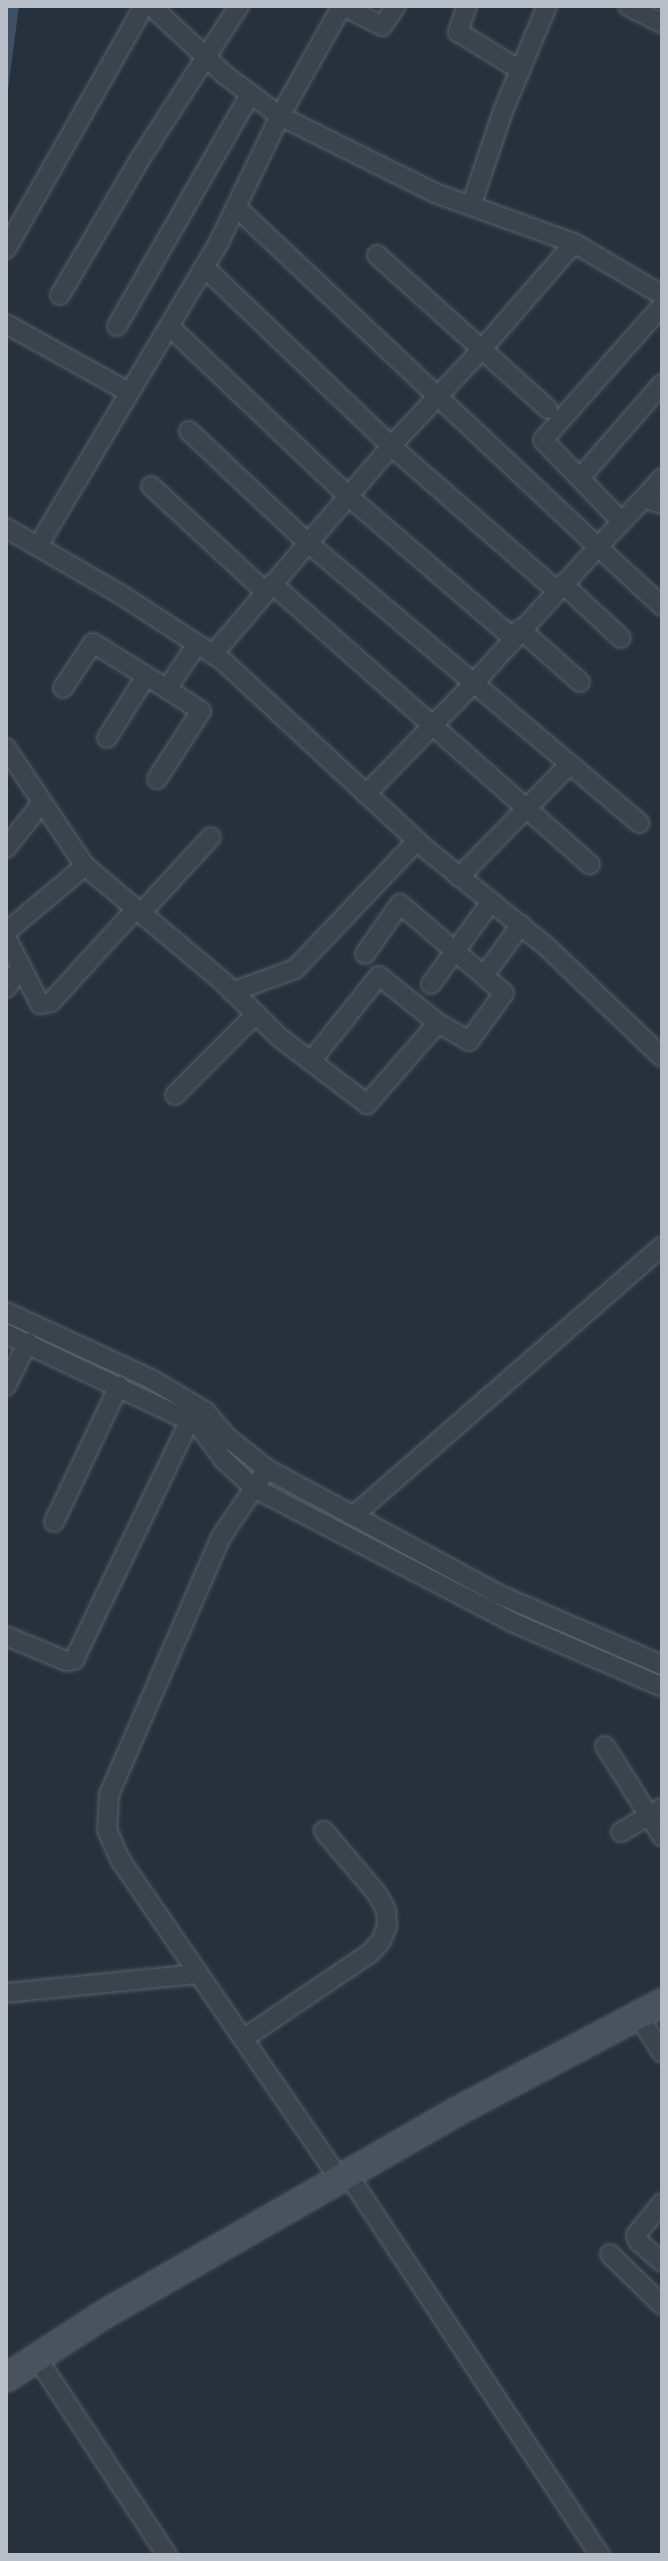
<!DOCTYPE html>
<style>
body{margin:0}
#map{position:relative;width:668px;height:2561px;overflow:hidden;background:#27313d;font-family:"Nunito Sans",sans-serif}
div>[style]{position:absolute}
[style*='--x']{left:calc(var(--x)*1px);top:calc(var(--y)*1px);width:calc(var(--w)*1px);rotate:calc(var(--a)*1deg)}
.water>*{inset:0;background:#3f4f64}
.roads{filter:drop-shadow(0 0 2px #59616b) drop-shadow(0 0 2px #59616b)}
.street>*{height:18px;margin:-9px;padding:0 9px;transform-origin:9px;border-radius:9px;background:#3b434d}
.secondary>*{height:26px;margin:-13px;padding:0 13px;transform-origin:13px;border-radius:13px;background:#4a525f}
span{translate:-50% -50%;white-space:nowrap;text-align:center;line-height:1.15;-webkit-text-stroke:7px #202832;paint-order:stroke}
.frame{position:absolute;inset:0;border:8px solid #b7bec8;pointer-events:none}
</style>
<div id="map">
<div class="water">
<div style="clip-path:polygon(6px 6px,19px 6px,6px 105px)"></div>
</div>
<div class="roads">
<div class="street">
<div style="--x:151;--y:6;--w:101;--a:43"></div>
<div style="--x:225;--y:75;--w:69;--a:36.7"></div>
<div style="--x:280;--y:116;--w:126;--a:-60.6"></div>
<div style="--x:343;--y:6;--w:44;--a:27.1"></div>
<div style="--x:382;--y:26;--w:24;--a:-55"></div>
<div style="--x:467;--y:6;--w:28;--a:109"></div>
<div style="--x:458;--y:32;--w:73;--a:31.5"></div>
<div style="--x:628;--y:6;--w:38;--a:27"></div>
<div style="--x:471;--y:206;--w:100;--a:-71.4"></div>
<div style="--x:503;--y:111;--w:114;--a:-67.3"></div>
<div style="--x:236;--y:207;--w:497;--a:43.2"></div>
<div style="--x:598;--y:547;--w:184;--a:132.4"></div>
<div style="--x:474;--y:683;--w:155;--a:134.2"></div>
<div style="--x:6;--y:249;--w:279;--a:-60.4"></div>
<div style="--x:377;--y:255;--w:230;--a:42"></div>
<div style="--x:204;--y:267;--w:259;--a:43.7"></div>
<div style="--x:391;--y:446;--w:220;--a:41.1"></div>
<div style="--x:60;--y:295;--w:158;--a:-59.5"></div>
<div style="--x:140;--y:159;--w:182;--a:-57.1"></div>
<div style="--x:6;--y:324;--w:138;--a:29"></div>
<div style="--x:117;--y:326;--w:267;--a:-60.1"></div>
<div style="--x:170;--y:327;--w:245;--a:43.5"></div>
<div style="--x:348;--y:496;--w:219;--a:40.7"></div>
<div style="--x:189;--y:431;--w:163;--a:43.3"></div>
<div style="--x:308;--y:543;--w:434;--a:40.2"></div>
<div style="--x:580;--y:478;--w:125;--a:-48.9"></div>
<div style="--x:151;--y:486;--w:156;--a:42.7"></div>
<div style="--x:644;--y:498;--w:27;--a:-48"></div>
<div style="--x:662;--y:504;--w:19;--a:-162"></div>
<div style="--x:644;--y:498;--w:67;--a:133.2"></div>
<div style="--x:598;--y:547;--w:87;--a:42.7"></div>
<div style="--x:620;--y:520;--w:111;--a:-133.9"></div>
<div style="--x:543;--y:440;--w:179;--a:-48.4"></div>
<div style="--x:6;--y:528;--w:132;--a:30.1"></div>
<div style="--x:120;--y:594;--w:123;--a:33"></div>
<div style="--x:223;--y:661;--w:280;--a:42.8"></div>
<div style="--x:428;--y:851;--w:154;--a:38.9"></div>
<div style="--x:548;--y:948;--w:158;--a:43.7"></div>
<div style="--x:38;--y:546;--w:354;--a:-59.2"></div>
<div style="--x:219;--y:242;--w:140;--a:-64.2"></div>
<div style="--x:280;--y:116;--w:173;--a:26.4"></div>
<div style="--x:435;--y:193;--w:148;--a:19.8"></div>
<div style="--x:574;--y:243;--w:102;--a:30.6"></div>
<div style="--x:272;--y:584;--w:424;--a:41.4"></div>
<div style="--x:563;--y:584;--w:79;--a:43"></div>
<div style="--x:520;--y:629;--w:80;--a:41.5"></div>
<div style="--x:213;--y:654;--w:274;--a:-49.4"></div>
<div style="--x:391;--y:446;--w:133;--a:-46.8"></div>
<div style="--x:482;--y:349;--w:140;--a:-49"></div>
<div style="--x:63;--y:688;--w:54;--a:-56.3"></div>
<div style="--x:93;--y:643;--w:87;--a:31.9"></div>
<div style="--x:167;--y:689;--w:54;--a:-56.3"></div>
<div style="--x:107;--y:738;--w:73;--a:-57.8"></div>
<div style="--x:6;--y:748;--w:142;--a:56.2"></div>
<div style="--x:85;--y:866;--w:103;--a:140.1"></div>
<div style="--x:157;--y:779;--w:81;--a:-57.1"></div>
<div style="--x:201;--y:711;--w:40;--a:-147.1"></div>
<div style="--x:6;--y:848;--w:58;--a:-51.3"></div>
<div style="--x:85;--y:866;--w:180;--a:40"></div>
<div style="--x:223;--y:982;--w:78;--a:44.5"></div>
<div style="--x:279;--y:1037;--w:111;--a:37.3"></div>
<div style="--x:367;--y:1104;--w:108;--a:-48.8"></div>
<div style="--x:438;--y:1023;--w:36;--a:30"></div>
<div style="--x:469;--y:1041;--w:59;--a:-53.9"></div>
<div style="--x:504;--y:993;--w:137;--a:-139.4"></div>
<div style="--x:400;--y:904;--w:61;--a:125"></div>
<div style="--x:459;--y:877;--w:158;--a:-45.5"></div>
<div style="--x:141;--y:913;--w:103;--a:-47.4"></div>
<div style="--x:6;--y:937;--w:75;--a:63.1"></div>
<div style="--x:40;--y:1004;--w:11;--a:-10"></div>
<div style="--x:51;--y:1002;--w:126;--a:-47.6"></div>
<div style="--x:485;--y:974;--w:61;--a:-53.7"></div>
<div style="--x:431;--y:984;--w:102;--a:-53.8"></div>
<div style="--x:6;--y:988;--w:26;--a:-54"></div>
<div style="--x:232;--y:992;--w:67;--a:-20.1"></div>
<div style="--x:295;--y:969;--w:177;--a:-46.4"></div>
<div style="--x:311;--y:1061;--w:109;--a:-51.3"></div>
<div style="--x:379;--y:976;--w:75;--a:38.5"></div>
<div style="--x:175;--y:1095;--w:115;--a:-45"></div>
<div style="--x:6;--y:1312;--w:160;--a:24.8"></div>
<div style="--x:151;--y:1379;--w:63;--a:30.7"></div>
<div style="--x:205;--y:1411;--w:34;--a:50"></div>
<div style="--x:227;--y:1437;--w:51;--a:38.7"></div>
<div style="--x:267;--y:1469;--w:263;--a:28.4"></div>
<div style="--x:498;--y:1594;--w:179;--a:23.4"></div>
<div style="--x:6;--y:1334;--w:212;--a:25.4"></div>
<div style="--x:198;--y:1425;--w:44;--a:53.4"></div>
<div style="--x:224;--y:1460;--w:41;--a:43"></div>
<div style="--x:254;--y:1488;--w:291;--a:27.4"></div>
<div style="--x:512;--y:1622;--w:163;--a:23.4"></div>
<div style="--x:6;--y:1386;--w:49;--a:-63.4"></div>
<div style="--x:267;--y:1469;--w:82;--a:124.1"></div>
<div style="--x:221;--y:1537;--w:281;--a:113.5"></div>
<div style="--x:109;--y:1795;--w:35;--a:93"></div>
<div style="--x:107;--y:1830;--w:34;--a:66"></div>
<div style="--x:121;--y:1861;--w:371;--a:55.5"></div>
<div style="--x:353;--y:1516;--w:410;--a:-41.1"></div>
<div style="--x:54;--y:1522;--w:151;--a:-64.5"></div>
<div style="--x:6;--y:1636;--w:65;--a:22.6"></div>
<div style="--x:66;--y:1661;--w:8;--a:-7"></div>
<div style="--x:74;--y:1660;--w:267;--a:-64.2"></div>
<div style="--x:605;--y:1746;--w:107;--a:57.7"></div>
<div style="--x:621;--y:1832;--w:48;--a:-30.3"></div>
<div style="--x:6;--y:1993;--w:193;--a:-5.7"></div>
<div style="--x:638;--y:2015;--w:45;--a:57.7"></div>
<div style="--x:243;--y:2039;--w:153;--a:-34.1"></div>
<div style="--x:370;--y:1953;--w:16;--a:-47"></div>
<div style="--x:381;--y:1941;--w:16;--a:-68"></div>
<div style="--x:387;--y:1926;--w:16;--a:-94"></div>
<div style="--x:386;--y:1910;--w:17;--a:-118"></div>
<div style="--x:378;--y:1895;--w:84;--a:-130.2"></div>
<div style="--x:349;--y:2176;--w:455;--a:56.5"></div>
<div style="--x:662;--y:2203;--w:41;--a:129.1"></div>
<div style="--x:636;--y:2235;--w:8;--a:67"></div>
<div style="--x:639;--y:2242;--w:30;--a:41"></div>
<div style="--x:610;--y:2254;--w:73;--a:44.4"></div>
<div style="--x:37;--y:2358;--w:236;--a:56.6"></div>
</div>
<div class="secondary">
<div style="--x:6;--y:2378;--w:116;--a:-33"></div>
<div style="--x:103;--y:2315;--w:407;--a:-29.9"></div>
<div style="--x:456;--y:2112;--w:233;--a:-27.9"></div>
</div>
</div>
<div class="frame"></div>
</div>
